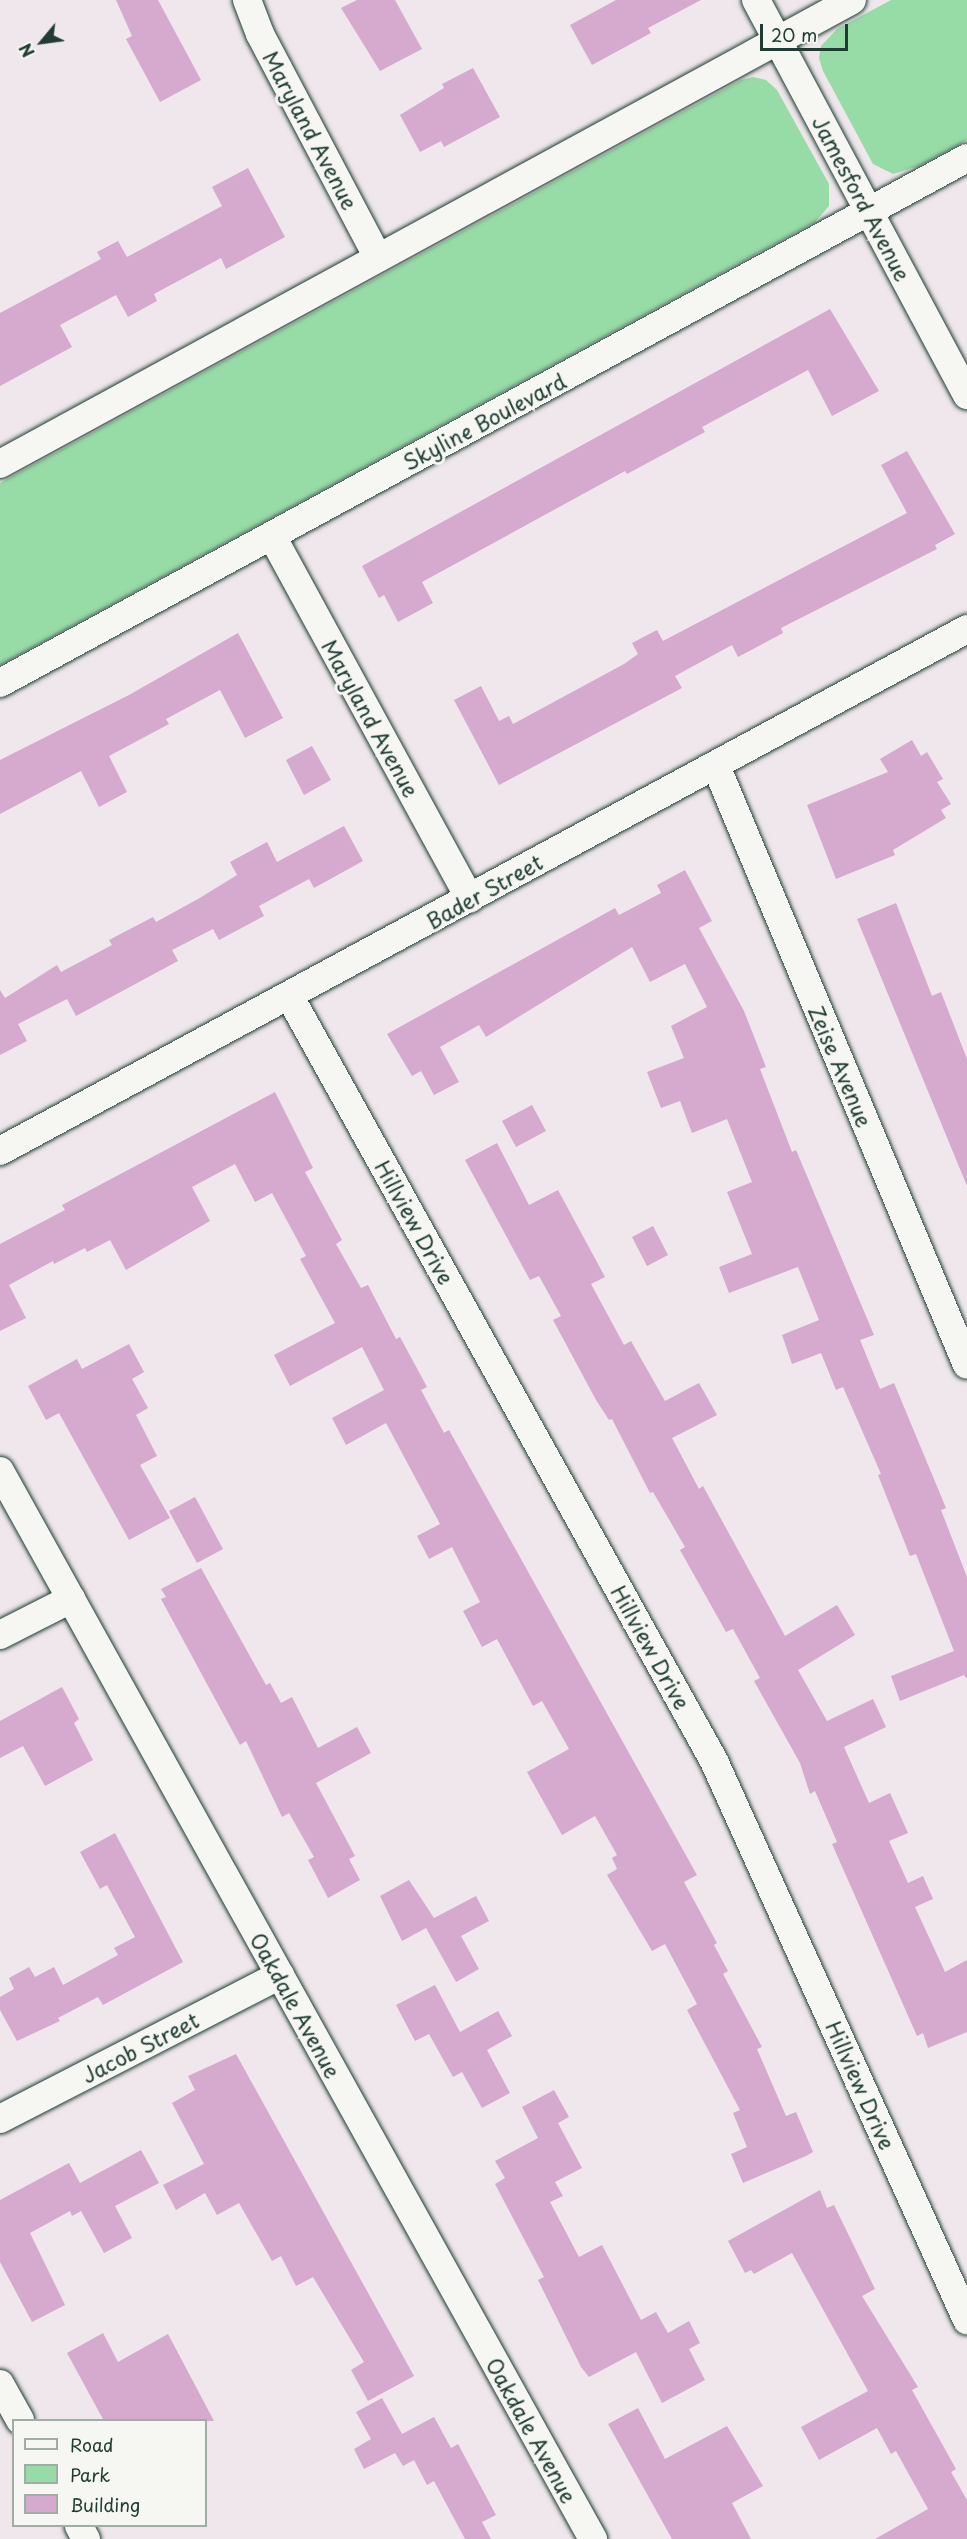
<!DOCTYPE html>
<style>
body{margin:0}
#map{position:relative;width:967px;height:2539px;overflow:hidden;background:#efe7eb;font-family:"Playpen Sans",sans-serif}
div>[style]{position:absolute}
[style*='--x']{left:calc(var(--x)*1px);top:calc(var(--y)*1px);width:calc(var(--w)*1px);rotate:calc(var(--a)*1deg)}
.green>*{inset:0;background:#97dba6}
.building>*{inset:0;background:#d5aace}
.roads{filter:drop-shadow(0 0 2px #1f3d34) drop-shadow(0 0 2px #1f3d34)}
.street>*{height:28px;margin:-14px;padding:0 14px;transform-origin:14px;border-radius:14px;background:#f6f6f2}
span{translate:-50% -50%;white-space:nowrap;text-align:center;line-height:1.15;-webkit-text-stroke:6px #f6f6f2;paint-order:stroke}
.street-label{font-size:21px;color:#1f3d34}
.legend{position:absolute;left:12px;top:2419px;width:195px;height:108px;box-sizing:border-box;background:#f6f6f2;border:2px solid #a0aca6;margin:0;padding:8px 10px;list-style:none;font-size:18px;color:#1f3d34}
.legend li{display:flex;align-items:center;gap:12px;height:30px}
.legend b{width:30px;border:2px solid #a0aca6}
.north{position:absolute;left:12px;top:12px;width:60px;height:60px;-webkit-text-stroke:4px #f6f6f2;paint-order:stroke;rotate:241deg;font-size:16px;font-weight:700;line-height:24px;text-align:center;color:#1f3d34}
.north::after{content:'';display:block;margin:auto;width:21px;height:27px;background:#1f3d34;clip-path:polygon(50% 0,100% 100%,50% 72%,0 100%)}
.scale{position:absolute;left:760px;top:24px;width:88px;height:27px;box-sizing:border-box;border:3px solid #1f3d34;border-top:0;padding-left:8px;font-size:18px;line-height:21px;white-space:nowrap;color:#1f3d34;-webkit-text-stroke:4px #f6f6f2;paint-order:stroke}
</style>
<div id="map">
<div class="green">
<div style="clip-path:polygon(891px 0,967px 0,967px 140px,919px 166px,893px 174px,873px 164px,823px 71px,819px 58px,821px 46px,837px 29px)"></div>
<div style="clip-path:polygon(753px 77px,766px 80px,777px 90px,829px 184px,829px 206px,815px 222px,0 665px,0 483px,741px 80px)"></div>
</div>
<div class="building">
<div style="clip-path:polygon(116px 0,158px 0,201px 80px,160px 102px,126px 39px,132px 36px)"></div>
<div style="clip-path:polygon(357px 0,395px 0,422px 49px,380px 71px,341px 8px)"></div>
<div style="clip-path:polygon(616px 0,701px 0,648px 28px,651px 33px,592px 65px,570px 25px)"></div>
<div style="clip-path:polygon(473px 68px,500px 117px,444px 147px,441px 141px,420px 152px,400px 115px,444px 88px,442px 84px)"></div>
<div style="clip-path:polygon(248px 168px,285px 237px,226px 269px,221px 258px,154px 294px,157px 301px,128px 317px,116px 295px,60px 325px,72px 347px,0 386px,0 313px,101px 259px,97px 252px,118px 241px,127px 257px,222px 206px,212px 187px)"></div>
<div style="clip-path:polygon(830px 309px,879px 391px,832px 416px,808px 370px,702px 427px,705px 432px,627px 474px,625px 471px,422px 582px,433px 603px,398px 622px,384px 595px,379px 598px,362px 566px)"></div>
<div style="clip-path:polygon(907px 451px,955px 534px,935px 545px,937px 549px,781px 628px,783px 633px,738px 657px,732px 645px,675px 676px,682px 688px,499px 785px,454px 700px,481px 686px,499px 721px,509px 716px,513px 724px,624px 664px,638px 654px,632px 643px,657px 630px,663px 641px,907px 513px,881px 465px)"></div>
<div style="clip-path:polygon(238px 633px,283px 718px,245px 738px,220px 690px,166px 719px,169px 724px,109px 756px,127px 792px,99px 807px,81px 771px,0 814px,0 760px,129px 695px)"></div>
<div style="clip-path:polygon(912px 740px,921px 756px,927px 752px,943px 779px,937px 782px,951px 804px,941px 810px,946px 818px,893px 850px,895px 855px,836px 879px,807px 805px,888px 772px,880px 759px)"></div>
<div style="clip-path:polygon(312px 746px,331px 780px,304px 795px,286px 760px)"></div>
<div style="clip-path:polygon(344px 826px,363px 861px,314px 888px,309px 879px,259px 906px,264px 916px,219px 940px,213px 929px,172px 950px,178px 961px,76px 1016px,67px 999px,18px 1024px,27px 1041px,0 1055px,0 990px,5px 998px,57px 965px,61px 972px,112px 945px,109px 940px,153px 917px,156px 922px,198px 899px,237px 875px,230px 862px,267px 842px,277px 862px)"></div>
<div style="clip-path:polygon(685px 870px,712px 921px,699px 928px,744px 1011px,766px 1067px,760px 1069px,792px 1152px,796px 1150px,874px 1335px,860px 1340px,880px 1389px,894px 1383px,946px 1508px,941px 1510px,967px 1577px,967px 1679px,964px 1675px,900px 1701px,891px 1676px,954px 1651px,916px 1554px,910px 1556px,878px 1475px,881px 1474px,843px 1387px,836px 1390px,821px 1353px,792px 1364px,782px 1335px,819px 1320px,798px 1267px,729px 1293px,719px 1267px,752px 1254px,727px 1192px,752px 1182px,727px 1119px,692px 1133px,680px 1101px,661px 1108px,647px 1072px,684px 1058px,671px 1026px,707px 1007px,685px 964px,650px 982px,632px 947px,486px 1037px,479px 1025px,440px 1047px,459px 1082px,434px 1095px,421px 1071px,412px 1076px,387px 1034px,615px 908px,619px 915px,661px 893px,657px 885px)"></div>
<div style="clip-path:polygon(896px 903px,932px 996px,941px 992px,967px 1059px,967px 1186px,857px 919px)"></div>
<div style="clip-path:polygon(275px 1092px,313px 1168px,305px 1172px,342px 1240px,336px 1244px,361px 1288px,368px 1285px,396px 1339px,400px 1337px,427px 1387px,421px 1390px,444px 1433px,449px 1430px,697px 1875px,684px 1882px,717px 1943px,714px 1945px,728px 1971px,723px 1974px,762px 2047px,757px 2049px,786px 2116px,796px 2112px,813px 2152px,806px 2156px,743px 2183px,731px 2154px,747px 2147px,733px 2113px,740px 2110px,687px 2010px,697px 2004px,665px 1944px,652px 1951px,607px 1875px,617px 1869px,612px 1858px,617px 1855px,595px 1816px,562px 1835px,527px 1772px,569px 1749px,542px 1701px,533px 1706px,497px 1639px,482px 1647px,463px 1611px,480px 1602px,452px 1547px,429px 1559px,417px 1536px,440px 1524px,386px 1423px,346px 1445px,332px 1418px,384px 1390px,362px 1347px,290px 1386px,274px 1355px,335px 1323px,300px 1259px,306px 1256px,272px 1193px,255px 1202px,235px 1164px,192px 1187px,210px 1221px,126px 1270px,110px 1240px,87px 1252px,85px 1248px,54px 1264px,53px 1261px,9px 1285px,26px 1318px,0 1331px,0 1244px,65px 1210px,62px 1205px)"></div>
<div style="clip-path:polygon(532px 1105px,546px 1131px,516px 1147px,502px 1121px)"></div>
<div style="clip-path:polygon(497px 1143px,529px 1205px,558px 1190px,605px 1277px,591px 1284px,624px 1345px,631px 1341px,665px 1401px,699px 1383px,717px 1415px,672px 1438px,699px 1489px,703px 1486px,785px 1636px,837px 1605px,855px 1635px,798px 1670px,827px 1721px,873px 1699px,886px 1727px,844px 1747px,869px 1803px,890px 1793px,908px 1833px,889px 1841px,908px 1883px,923px 1876px,933px 1899px,915px 1907px,945px 1972px,967px 1960px,967px 2032px,928px 2048px,923px 2033px,917px 2036px,832px 1844px,837px 1842px,815px 1791px,810px 1794px,800px 1763px,754px 1681px,760px 1678px,733px 1629px,726px 1632px,680px 1550px,685px 1547px,653px 1492px,650px 1493px,612px 1419px,609px 1420px,596px 1400px,553px 1320px,561px 1316px,539px 1276px,530px 1280px,465px 1160px)"></div>
<div style="clip-path:polygon(653px 1226px,668px 1255px,647px 1266px,632px 1237px)"></div>
<div style="clip-path:polygon(129px 1344px,144px 1372px,132px 1379px,148px 1408px,136px 1415px,157px 1456px,140px 1465px,170px 1518px,129px 1540px,59px 1413px,46px 1420px,28px 1386px,77px 1359px,82px 1369px)"></div>
<div style="clip-path:polygon(195px 1497px,223px 1549px,197px 1563px,169px 1511px)"></div>
<div style="clip-path:polygon(201px 1568px,266px 1685px,270px 1683px,281px 1703px,292px 1697px,318px 1748px,357px 1727px,371px 1753px,316px 1783px,355px 1856px,349px 1859px,360px 1880px,328px 1898px,308px 1860px,314px 1857px,289px 1813px,282px 1817px,246px 1741px,240px 1745px,161px 1599px,166px 1597px,161px 1589px)"></div>
<div style="clip-path:polygon(62px 1687px,79px 1719px,74px 1723px,93px 1760px,45px 1786px,23px 1746px,0 1758px,0 1721px)"></div>
<div style="clip-path:polygon(115px 1833px,183px 1962px,103px 2005px,98px 1997px,58px 2018px,60px 2021px,17px 2041px,0 2010px,0 1997px,14px 1989px,9px 1978px,29px 1967px,35px 1977px,54px 1967px,63px 1985px,118px 1955px,114px 1948px,135px 1937px,107px 1885px,100px 1889px,80px 1852px)"></div>
<div style="clip-path:polygon(409px 1880px,434px 1918px,476px 1896px,489px 1921px,461px 1936px,479px 1969px,456px 1982px,426px 1928px,402px 1941px,380px 1896px)"></div>
<div style="clip-path:polygon(435px 1985px,460px 2032px,498px 2011px,512px 2036px,487px 2050px,510px 2093px,482px 2108px,462px 2072px,453px 2077px,429px 2034px,415px 2041px,396px 2005px)"></div>
<div style="clip-path:polygon(236px 2054px,414px 2376px,368px 2401px,351px 2370px,364px 2362px,313px 2277px,296px 2286px,281px 2256px,272px 2261px,239px 2203px,217px 2215px,205px 2193px,176px 2210px,163px 2185px,204px 2164px,172px 2103px,195px 2090px,188px 2076px)"></div>
<div style="clip-path:polygon(554px 2090px,569px 2117px,558px 2123px,582px 2168px,555px 2182px,563px 2196px,550px 2202px,579px 2257px,602px 2245px,641px 2320px,656px 2312px,668px 2333px,689px 2321px,700px 2343px,689px 2349px,705px 2380px,662px 2403px,636px 2352px,589px 2377px,581px 2367px,538px 2280px,544px 2277px,495px 2184px,505px 2178px,495px 2161px,538px 2138px,522px 2107px)"></div>
<div style="clip-path:polygon(141px 2150px,159px 2183px,115px 2206px,132px 2238px,104px 2253px,81px 2211px,72px 2216px,70px 2211px,30px 2233px,65px 2305px,32px 2322px,0 2262px,0 2200px,69px 2163px,80px 2183px)"></div>
<div style="clip-path:polygon(820px 2190px,827px 2208px,834px 2205px,875px 2289px,862px 2296px,918px 2387px,912px 2390px,956px 2469px,951px 2472px,967px 2500px,967px 2539px,875px 2539px,928px 2509px,896px 2451px,891px 2454px,877px 2428px,819px 2460px,801px 2427px,868px 2391px,792px 2253px,754px 2274px,751px 2270px,745px 2273px,728px 2241px)"></div>
<div style="clip-path:polygon(103px 2333px,118px 2362px,168px 2334px,214px 2421px,104px 2421px,67px 2353px)"></div>
<div style="clip-path:polygon(382px 2398px,402px 2434px,434px 2417px,451px 2448px,458px 2444px,496px 2515px,482px 2522px,491px 2539px,465px 2539px,434px 2481px,427px 2485px,414px 2460px,403px 2466px,395px 2453px,364px 2469px,354px 2449px,371px 2439px,356px 2412px)"></div>
<div style="clip-path:polygon(638px 2408px,665px 2459px,727px 2426px,763px 2486px,732px 2503px,751px 2539px,672px 2539px,608px 2424px)"></div>
</div>
<div class="roads">
<div class="street">
<div style="--x:247;--y:0;--w:36;--a:69"></div>
<div style="--x:260;--y:34;--w:253;--a:62.2"></div>
<div style="--x:756;--y:0;--w:448;--a:61.9"></div>
<div style="--x:0;--y:464;--w:970;--a:-28.57"></div>
<div style="--x:272;--y:536;--w:413;--a:61.4"></div>
<div style="--x:0;--y:683;--w:1100;--a:-28.5"></div>
<div style="--x:716;--y:766;--w:649;--a:67.26"></div>
<div style="--x:290;--y:997;--w:874;--a:60.97"></div>
<div style="--x:714;--y:1761;--w:614;--a:65.65"></div>
<div style="--x:0;--y:1151;--w:1099;--a:-28.36"></div>
<div style="--x:0;--y:1471;--w:1222;--a:60.96"></div>
<div style="--x:0;--y:1635;--w:80;--a:-26.9"></div>
<div style="--x:0;--y:2119;--w:315;--a:-27.2"></div>
<div style="--x:0;--y:2384;--w:41;--a:60.9"></div>
<div style="--x:79;--y:2526;--w:15;--a:62"></div>
</div>
</div>
<div class="street-label">
<span style="left:311px;top:130px;rotate:62deg">Maryland Avenue</span>
<span style="left:862px;top:198px;rotate:62deg">Jamesford Avenue</span>
<span style="left:484px;top:421px;rotate:-28deg">Skyline Boulevard</span>
<span style="left:371px;top:718px;rotate:61deg">Maryland Avenue</span>
<span style="left:484px;top:891px;rotate:-29deg">Bader Street</span>
<span style="left:841px;top:1066px;rotate:67deg">Zeise Avenue</span>
<span style="left:415px;top:1222px;rotate:61deg">Hillview Drive</span>
<span style="left:651px;top:1647px;rotate:61deg">Hillview Drive</span>
<span style="left:296px;top:2005px;rotate:61deg">Oakdale Avenue</span>
<span style="left:140px;top:2047px;rotate:-27deg">Jacob Street</span>
<span style="left:861px;top:2085px;rotate:66deg">Hillview Drive</span>
<span style="left:532px;top:2430px;rotate:61deg">Oakdale Avenue</span>
</div>
<ul class="legend">
<li><b style="height:8px;background:#f6f6f2"></b>Road</li>
<li><b style="height:16px;background:#97dba6"></b>Park</li>
<li><b style="height:16px;background:#d5aace"></b>Building</li>
</ul>
<div class="north">N</div>
<div class="scale">20 m</div>
</div>
